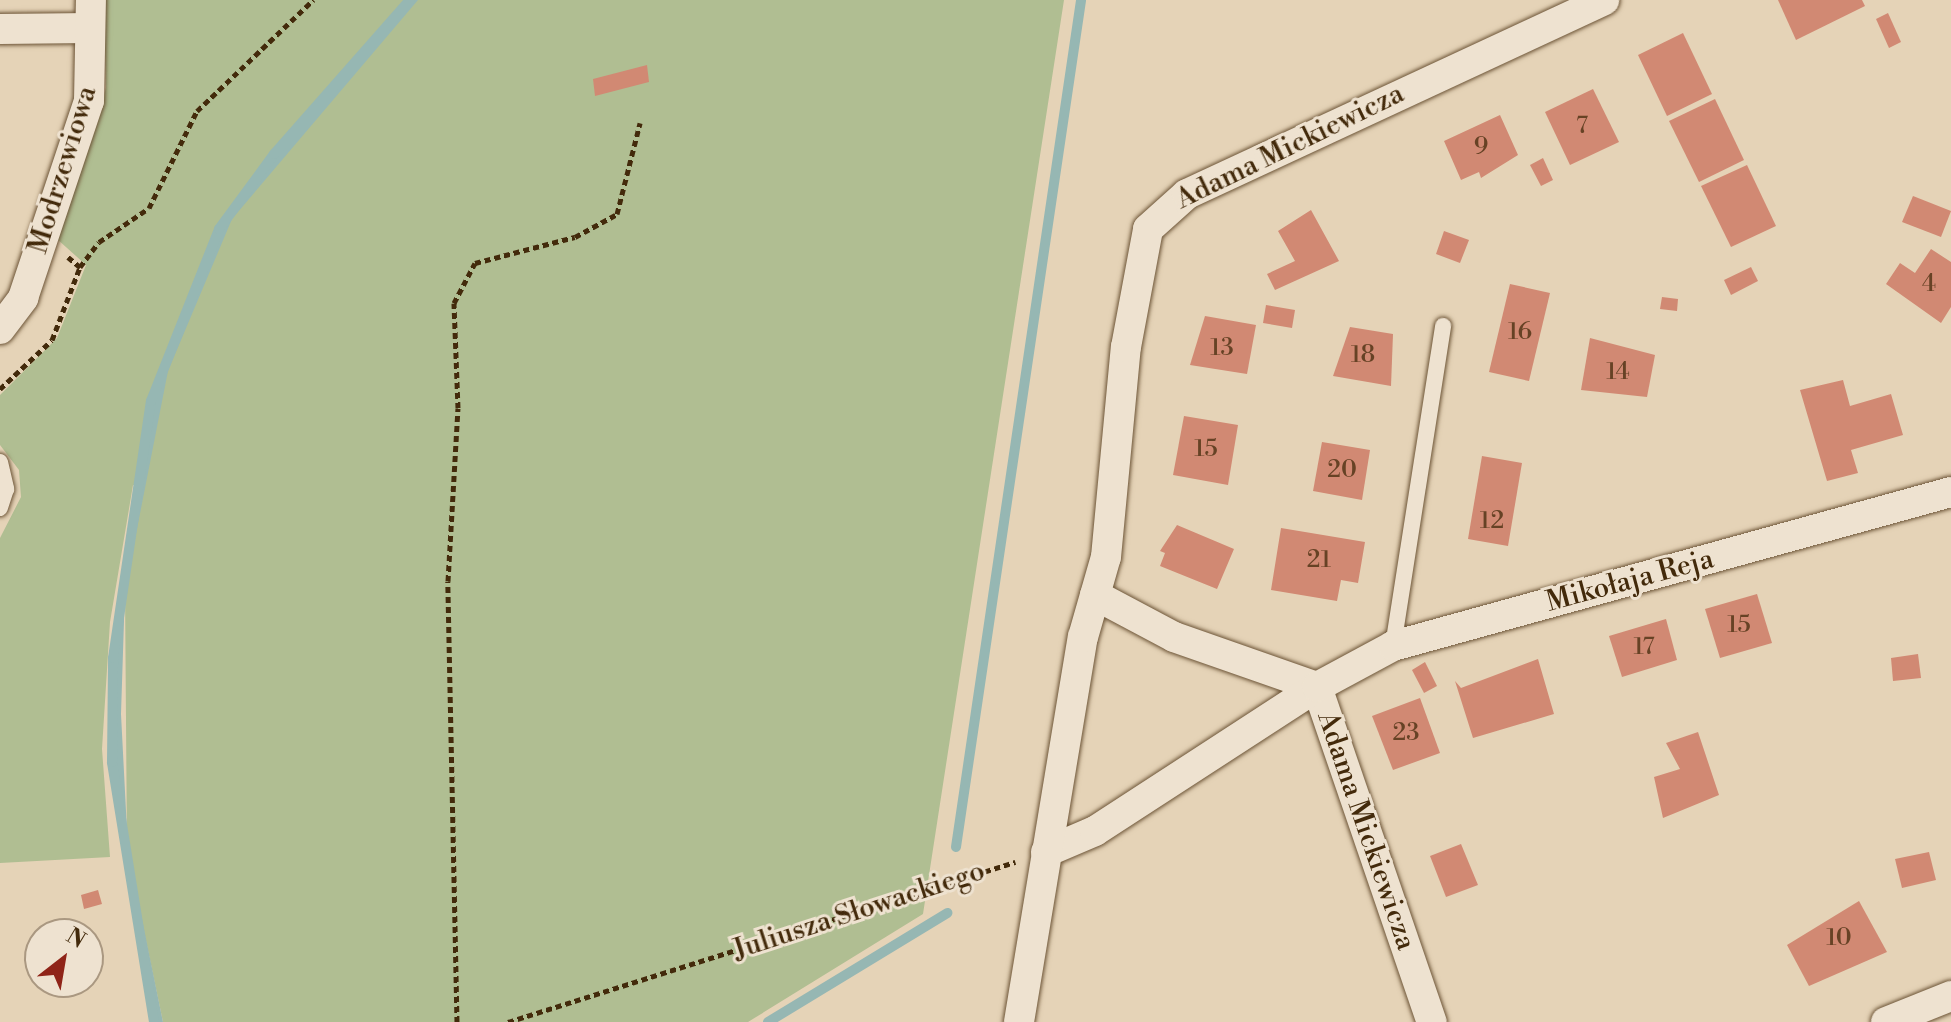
<!DOCTYPE html>
<meta charset="utf-8">
<style>
body{margin:0}
#map{position:relative;width:1951px;height:1022px;overflow:hidden;background:#e5d3b7;font-family:"Libre Bodoni",serif}
div>[style]{position:absolute}
[style*='--x']{left:calc(var(--x)*1px);top:calc(var(--y)*1px);width:calc(var(--w)*1px);rotate:calc(var(--a)*1deg)}
.green>*{inset:0;background:#b0be92}
.water>*{inset:0;background:#96b7b3}
.stream>*{height:10px;margin:-5px;padding:0 5px;transform-origin:5px;border-radius:5px;background:#96b7b3}
.building>*{inset:0;background:#d18973}
.path>*{height:5px;margin-top:-2.5px;transform-origin:0;background:repeating-linear-gradient(90deg,#432a0b 0 6px,transparent 0 10px)}
.roads{filter:drop-shadow(0 0 2px #6c5436) drop-shadow(0 0 2px #6c5436)}
.lane>*{height:16px;margin:-8px;padding:0 8px;transform-origin:8px;border-radius:8px;background:#eee2d0}
.street>*{height:30px;margin:-15px;padding:0 15px;transform-origin:15px;border-radius:15px;background:#eee2d0}
span{translate:-50% -50%;white-space:nowrap;text-align:center;line-height:1.15;-webkit-text-stroke:6px #eee2d0;paint-order:stroke}
.number-label{font-size:24px;color:#664225}
.number-label span{-webkit-text-stroke-width:0}
.street-label{font-size:28px;color:#432a0b}
.north{position:absolute;left:24px;top:918px;width:80px;height:80px;box-sizing:border-box;background:#eee2d0;border:2px solid #aa9881;border-radius:50%;rotate:31deg;font-size:22px;font-weight:700;line-height:32px;text-align:center;color:#432a0b}
.north::after{content:'';display:block;margin:auto;width:28px;height:36px;background:#8f2418;clip-path:polygon(50% 0,100% 100%,50% 72%,0 100%)}
</style>
<div id="map">
<div class="green">
<div style="clip-path:polygon(104px 0,1064px 0,923px 914px,748px 1022px,163px 1022px,127px 850px,125px 590px,144px 486px,133px 485px,110px 622px,102px 749px,110px 857px,0 863px,0 538px,21px 497px,19px 470px,0 445px,0 395px,57px 338px,86px 265px,57px 239px,106px 88px)"></div>
</div>
<div class="water">
<div style="clip-path:polygon(410px 0,418px 0,232px 219px,168px 371px,125px 590px,121px 714px,128px 850px,163px 1022px,154px 1022px,112px 762px,113px 658px,151px 401px,219px 229px,274px 154px)"></div>
</div>
<div class="stream">
<div style="--x:956;--y:847;--w:856;--a:-81.6"></div>
<div style="--x:154;--y:1022;--w:263;--a:-99.2"></div>
<div style="--x:112;--y:762;--w:104;--a:-89.4"></div>
<div style="--x:113;--y:658;--w:260;--a:-81.6"></div>
<div style="--x:151;--y:401;--w:185;--a:-68.4"></div>
<div style="--x:219;--y:229;--w:93;--a:-53.7"></div>
<div style="--x:274;--y:154;--w:205;--a:-48.6"></div>
<div style="--x:768;--y:1022;--w:210;--a:-31.3"></div>
</div>
<div class="building">
<div style="clip-path:polygon(1778px 0,1862px 0,1865px 6px,1796px 40px)"></div>
<div style="clip-path:polygon(1888px 13px,1901px 42px,1889px 48px,1876px 19px)"></div>
<div style="clip-path:polygon(1683px 33px,1712px 94px,1667px 116px,1638px 55px)"></div>
<div style="clip-path:polygon(647px 65px,649px 82px,595px 96px,593px 79px)"></div>
<div style="clip-path:polygon(1593px 89px,1619px 142px,1570px 165px,1545px 112px)"></div>
<div style="clip-path:polygon(1715px 99px,1744px 160px,1699px 182px,1669px 121px)"></div>
<div style="clip-path:polygon(1500px 115px,1518px 155px,1481px 178px,1479px 172px,1461px 180px,1444px 141px)"></div>
<div style="clip-path:polygon(1543px 158px,1553px 180px,1541px 186px,1530px 165px)"></div>
<div style="clip-path:polygon(1747px 165px,1776px 226px,1731px 247px,1701px 186px)"></div>
<div style="clip-path:polygon(1913px 196px,1951px 211px,1941px 237px,1902px 222px)"></div>
<div style="clip-path:polygon(1311px 210px,1339px 261px,1275px 290px,1267px 274px,1295px 261px,1278px 231px)"></div>
<div style="clip-path:polygon(1444px 231px,1469px 240px,1460px 263px,1436px 254px)"></div>
<div style="clip-path:polygon(1931px 249px,1951px 262px,1951px 307px,1941px 323px,1886px 284px,1900px 263px,1915px 273px)"></div>
<div style="clip-path:polygon(1751px 267px,1758px 281px,1731px 295px,1724px 280px)"></div>
<div style="clip-path:polygon(1510px 284px,1550px 293px,1529px 381px,1489px 372px)"></div>
<div style="clip-path:polygon(1662px 297px,1678px 299px,1677px 311px,1660px 309px)"></div>
<div style="clip-path:polygon(1266px 305px,1295px 310px,1292px 328px,1263px 323px)"></div>
<div style="clip-path:polygon(1205px 316px,1256px 325px,1247px 374px,1190px 365px)"></div>
<div style="clip-path:polygon(1350px 327px,1393px 334px,1391px 386px,1333px 376px)"></div>
<div style="clip-path:polygon(1590px 338px,1655px 355px,1647px 397px,1581px 390px)"></div>
<div style="clip-path:polygon(1843px 380px,1850px 406px,1891px 394px,1903px 435px,1851px 450px,1858px 473px,1827px 481px,1800px 390px)"></div>
<div style="clip-path:polygon(1184px 416px,1238px 425px,1228px 485px,1173px 475px)"></div>
<div style="clip-path:polygon(1322px 442px,1370px 450px,1362px 500px,1313px 491px)"></div>
<div style="clip-path:polygon(1482px 456px,1522px 463px,1508px 546px,1468px 539px)"></div>
<div style="clip-path:polygon(1177px 525px,1234px 549px,1217px 589px,1160px 566px,1165px 553px,1160px 551px)"></div>
<div style="clip-path:polygon(1281px 528px,1365px 542px,1358px 583px,1341px 580px,1337px 601px,1271px 590px)"></div>
<div style="clip-path:polygon(1757px 594px,1772px 643px,1720px 658px,1705px 609px)"></div>
<div style="clip-path:polygon(1666px 619px,1677px 660px,1622px 677px,1609px 636px)"></div>
<div style="clip-path:polygon(1918px 654px,1921px 678px,1893px 681px,1891px 658px)"></div>
<div style="clip-path:polygon(1538px 659px,1554px 714px,1473px 738px,1455px 681px,1461px 688px)"></div>
<div style="clip-path:polygon(1425px 662px,1437px 686px,1424px 693px,1412px 670px)"></div>
<div style="clip-path:polygon(1420px 698px,1440px 753px,1393px 770px,1372px 716px)"></div>
<div style="clip-path:polygon(1698px 732px,1719px 795px,1663px 818px,1654px 777px,1680px 769px,1666px 743px)"></div>
<div style="clip-path:polygon(1461px 844px,1478px 885px,1446px 897px,1430px 856px)"></div>
<div style="clip-path:polygon(1929px 852px,1936px 880px,1902px 888px,1895px 859px)"></div>
<div style="clip-path:polygon(98px 890px,102px 904px,84px 909px,81px 895px)"></div>
<div style="clip-path:polygon(1859px 901px,1887px 952px,1809px 986px,1787px 945px)"></div>
</div>
<div class="path">
<div style="--x:68;--y:257;--w:16;--a:40"></div>
<div style="--x:80;--y:267;--w:31;--a:-53"></div>
<div style="--x:99;--y:242;--w:60;--a:-34.2"></div>
<div style="--x:149;--y:208;--w:108;--a:-63.7"></div>
<div style="--x:197;--y:111;--w:161;--a:-43.7"></div>
<div style="--x:0;--y:389;--w:71;--a:-43.3"></div>
<div style="--x:52;--y:340;--w:78;--a:-69"></div>
<div style="--x:457;--y:1022;--w:441;--a:-91.2"></div>
<div style="--x:448;--y:581;--w:173;--a:-86.7"></div>
<div style="--x:458;--y:408;--w:105;--a:-92.2"></div>
<div style="--x:454;--y:303;--w:45;--a:-62.3"></div>
<div style="--x:475;--y:263;--w:103;--a:-14.6"></div>
<div style="--x:575;--y:237;--w:48;--a:-28.7"></div>
<div style="--x:617;--y:214;--w:94;--a:-75.8"></div>
<div style="--x:508;--y:1022;--w:532;--a:-17.51"></div>
</div>
<div class="roads">
<div class="lane">
<div style="--x:0;--y:462;--w:28;--a:77"></div>
<div style="--x:6;--y:489;--w:20;--a:108"></div>
<div style="--x:1393;--y:646;--w:324;--a:-81.1"></div>
</div>
<div class="street">
<div style="--x:0;--y:29;--w:90;--a:-0.6"></div>
<div style="--x:0;--y:329;--w:39;--a:-53"></div>
<div style="--x:23;--y:298;--w:208;--a:-71.5"></div>
<div style="--x:89;--y:101;--w:101;--a:-88.9"></div>
<div style="--x:1095;--y:595;--w:89;--a:28"></div>
<div style="--x:1174;--y:637;--w:151;--a:19.3"></div>
<div style="--x:1317;--y:687;--w:354;--a:71.1"></div>
<div style="--x:1046;--y:852;--w:53;--a:-23.2"></div>
<div style="--x:1095;--y:831;--w:265;--a:-33"></div>
<div style="--x:1317;--y:687;--w:86;--a:-28.3"></div>
<div style="--x:1393;--y:646;--w:579;--a:-15.43"></div>
<div style="--x:1019;--y:1022;--w:390;--a:-80.6"></div>
<div style="--x:1083;--y:637;--w:83;--a:-74"></div>
<div style="--x:1106;--y:557;--w:211;--a:-84.6"></div>
<div style="--x:1126;--y:347;--w:120;--a:-79.4"></div>
<div style="--x:1148;--y:229;--w:52;--a:-41.9"></div>
<div style="--x:1187;--y:194;--w:460;--a:-24.9"></div>
<div style="--x:1886;--y:1022;--w:70;--a:-21.8"></div>
</div>
</div>
<div class="number-label">
<span style="left:1582px;top:127px">7</span>
<span style="left:1481px;top:148px">9</span>
<span style="left:1929px;top:285px">4</span>
<span style="left:1520px;top:333px">16</span>
<span style="left:1222px;top:349px">13</span>
<span style="left:1363px;top:356px">18</span>
<span style="left:1618px;top:373px">14</span>
<span style="left:1206px;top:450px">15</span>
<span style="left:1342px;top:471px">20</span>
<span style="left:1492px;top:522px">12</span>
<span style="left:1319px;top:561px">21</span>
<span style="left:1739px;top:626px">15</span>
<span style="left:1644px;top:648px">17</span>
<span style="left:1406px;top:734px">23</span>
<span style="left:1839px;top:939px">10</span>
</div>
<div class="street-label">
<span style="left:1290px;top:147px;rotate:-26deg">Adama Mickiewicza</span>
<span style="left:63px;top:170px;rotate:-73deg">Modrzewiowa</span>
<span style="left:1630px;top:581px;rotate:-15deg">Mikołaja Reja</span>
<span style="left:1366px;top:831px;rotate:71deg">Adama Mickiewicza</span>
<span style="left:859px;top:911px;rotate:-18deg">Juliusza Słowackiego</span>
</div>
<div class="north">N</div>
</div>
